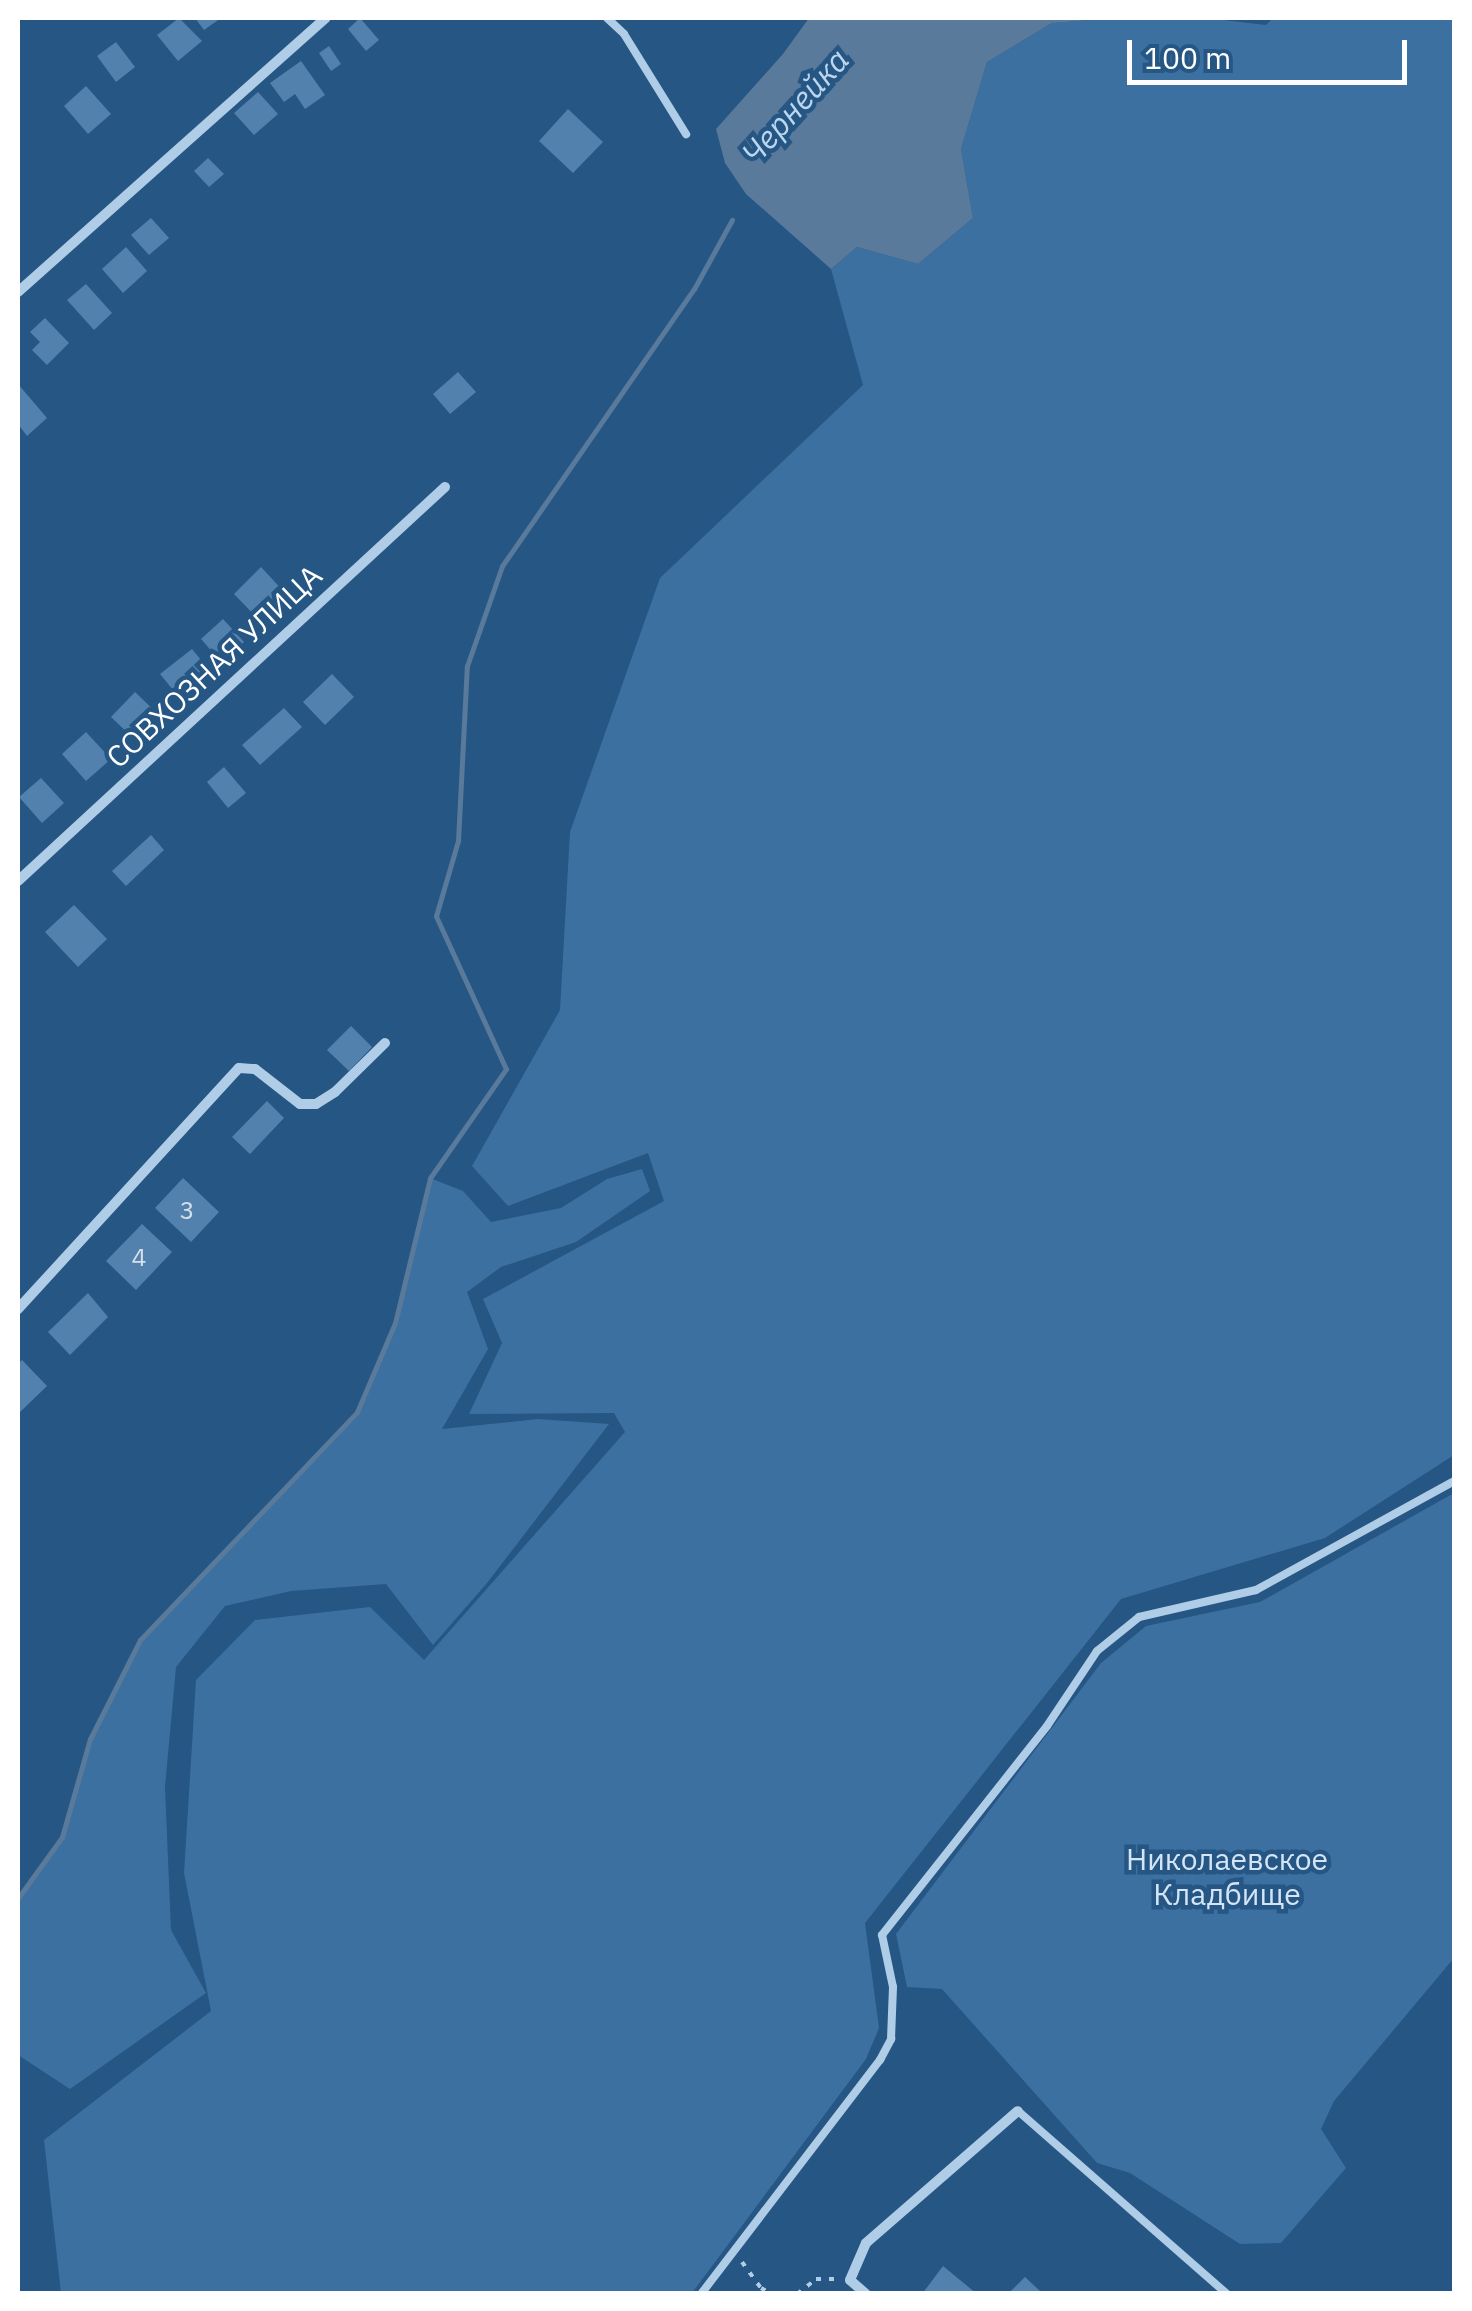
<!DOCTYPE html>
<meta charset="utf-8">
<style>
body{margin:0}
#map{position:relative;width:1472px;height:2311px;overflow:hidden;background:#265684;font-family:"IBM Plex Sans",sans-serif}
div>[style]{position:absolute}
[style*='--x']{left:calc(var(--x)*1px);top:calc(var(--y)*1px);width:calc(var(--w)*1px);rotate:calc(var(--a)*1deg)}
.green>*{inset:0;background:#3b70a0}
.water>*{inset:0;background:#597a9a}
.stream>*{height:5px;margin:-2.5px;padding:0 2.5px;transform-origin:2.5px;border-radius:2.5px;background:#597a9a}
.building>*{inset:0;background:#5381ad}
.path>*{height:4px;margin-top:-2px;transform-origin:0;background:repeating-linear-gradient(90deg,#b0cde7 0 5px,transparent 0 13px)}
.lane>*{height:8px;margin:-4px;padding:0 4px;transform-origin:4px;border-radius:4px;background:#b0cde7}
.street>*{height:10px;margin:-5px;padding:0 5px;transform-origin:5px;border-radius:5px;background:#b0cde7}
span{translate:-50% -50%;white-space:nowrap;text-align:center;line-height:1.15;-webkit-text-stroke:9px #265684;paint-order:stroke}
.number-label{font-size:25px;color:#d4e0ea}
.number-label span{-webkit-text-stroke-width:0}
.street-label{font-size:30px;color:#fff}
.park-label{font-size:30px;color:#d3e5f6}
.water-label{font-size:32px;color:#bbd6ef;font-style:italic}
.frame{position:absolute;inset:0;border:20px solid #fff;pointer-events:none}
.scale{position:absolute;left:1127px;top:40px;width:280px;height:45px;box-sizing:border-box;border:5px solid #fff;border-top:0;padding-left:12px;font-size:30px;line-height:35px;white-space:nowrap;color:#fff;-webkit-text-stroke:8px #265684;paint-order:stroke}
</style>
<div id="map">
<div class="green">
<div style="clip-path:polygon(1115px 18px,1206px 18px,1266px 25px,1273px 18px,1454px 18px,1454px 1455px,1325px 1538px,1121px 1599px,865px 1923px,879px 2028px,866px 2059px,692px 2293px,61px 2293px,44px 2140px,211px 2011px,184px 1873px,196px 1680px,255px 1620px,370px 1607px,424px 1660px,625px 1432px,614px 1413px,469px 1414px,502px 1343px,483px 1299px,664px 1201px,648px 1153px,508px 1206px,472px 1166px,560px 1010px,570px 832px,660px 578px,863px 385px,831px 269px,857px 247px,918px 264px,973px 218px,961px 149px,987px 62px,1052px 23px)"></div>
<div style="clip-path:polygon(642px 1169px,650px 1191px,576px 1242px,501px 1267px,467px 1292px,488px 1349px,442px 1429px,538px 1419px,609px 1424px,487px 1583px,433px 1645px,386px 1584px,291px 1591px,225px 1606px,176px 1667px,165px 1787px,171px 1930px,206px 1993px,70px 2089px,18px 2055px,18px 1898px,62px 1837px,90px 1739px,140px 1640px,357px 1412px,395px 1323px,430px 1178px,463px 1191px,491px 1222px,561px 1208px,607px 1179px)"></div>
<div style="clip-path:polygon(1454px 1493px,1454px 1958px,1334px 2101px,1321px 2129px,1346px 2168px,1281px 2243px,1240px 2244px,1130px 2173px,1097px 2163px,942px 1989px,907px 1987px,896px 1934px,1101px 1663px,1146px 1626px,1260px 1602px)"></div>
</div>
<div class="water">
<div style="clip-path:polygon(809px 18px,1115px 18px,1052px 23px,987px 62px,961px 149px,973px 218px,918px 264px,857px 247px,831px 269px,746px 194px,725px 163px,716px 129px,783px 54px)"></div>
</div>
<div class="stream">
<div style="--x:18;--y:1898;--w:75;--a:-54.2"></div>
<div style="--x:62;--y:1837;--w:102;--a:-74.1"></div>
<div style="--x:90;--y:1739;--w:111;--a:-63.2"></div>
<div style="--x:140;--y:1640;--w:315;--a:-46.4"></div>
<div style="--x:357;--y:1412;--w:97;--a:-66.9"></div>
<div style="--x:395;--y:1323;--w:149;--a:-76.4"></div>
<div style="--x:430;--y:1178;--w:133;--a:-55.1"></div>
<div style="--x:506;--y:1069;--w:168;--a:-114.6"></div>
<div style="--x:436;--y:916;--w:78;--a:-73.7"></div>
<div style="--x:458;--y:841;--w:175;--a:-87.1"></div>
<div style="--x:467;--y:666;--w:106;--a:-70.7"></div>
<div style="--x:502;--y:566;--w:337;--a:-55.3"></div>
<div style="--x:694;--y:289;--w:79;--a:-61.2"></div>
</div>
<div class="building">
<div style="clip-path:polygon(179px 18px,202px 41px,178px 61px,157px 35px)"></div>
<div style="clip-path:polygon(195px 18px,221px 18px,204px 30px)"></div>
<div style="clip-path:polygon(360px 18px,379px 40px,366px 51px,348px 29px)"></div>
<div style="clip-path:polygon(116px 42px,135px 67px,116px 82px,97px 56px)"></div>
<div style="clip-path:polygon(329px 46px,341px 64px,331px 71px,319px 53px)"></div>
<div style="clip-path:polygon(301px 61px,325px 95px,305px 109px,295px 94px,284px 102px,270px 83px)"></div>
<div style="clip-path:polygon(86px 86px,111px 114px,88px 134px,64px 106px)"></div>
<div style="clip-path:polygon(258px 92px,278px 114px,254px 135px,234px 113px)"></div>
<div style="clip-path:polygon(568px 109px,603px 142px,573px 173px,539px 141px)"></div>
<div style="clip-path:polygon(208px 158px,224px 174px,209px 187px,194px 171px)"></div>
<div style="clip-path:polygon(151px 218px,169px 238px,149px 255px,131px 235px)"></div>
<div style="clip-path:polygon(126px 247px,147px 271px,123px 293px,102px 269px)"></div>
<div style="clip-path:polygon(86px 284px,112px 313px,94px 330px,67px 300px)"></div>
<div style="clip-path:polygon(45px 318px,69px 343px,47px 365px,32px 350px,40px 342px,30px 332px)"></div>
<div style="clip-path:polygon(458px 372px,476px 392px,450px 414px,433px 394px)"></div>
<div style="clip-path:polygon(18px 384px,47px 418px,27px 436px,18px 424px)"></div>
<div style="clip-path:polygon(261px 567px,288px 596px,261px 622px,234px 594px)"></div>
<div style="clip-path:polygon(223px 619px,244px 642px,222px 663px,201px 639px)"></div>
<div style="clip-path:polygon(192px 649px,210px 671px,178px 696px,160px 674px)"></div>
<div style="clip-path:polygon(332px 674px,354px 697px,325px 725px,303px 702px)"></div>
<div style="clip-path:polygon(135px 692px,158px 714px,134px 739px,111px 717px)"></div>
<div style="clip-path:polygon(284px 708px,302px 727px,260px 765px,242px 745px)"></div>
<div style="clip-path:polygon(86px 732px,111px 759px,86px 781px,62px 754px)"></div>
<div style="clip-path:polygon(224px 767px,246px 793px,228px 808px,207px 782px)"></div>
<div style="clip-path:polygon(41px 778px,64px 803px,42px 823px,19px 797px)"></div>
<div style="clip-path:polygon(151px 835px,164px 850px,126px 886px,112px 871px)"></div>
<div style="clip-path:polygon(74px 905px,107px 939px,78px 967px,45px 932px)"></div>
<div style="clip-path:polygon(351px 1026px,372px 1047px,349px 1071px,327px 1050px)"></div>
<div style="clip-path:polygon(267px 1101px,284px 1118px,250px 1154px,232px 1137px)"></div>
<div style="clip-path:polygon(183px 1178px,219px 1212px,191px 1242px,155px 1208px)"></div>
<div style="clip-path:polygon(142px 1224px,172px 1252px,136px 1290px,106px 1261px)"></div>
<div style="clip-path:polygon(88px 1293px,108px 1317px,70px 1355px,48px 1332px)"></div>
<div style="clip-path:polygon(22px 1360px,47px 1386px,18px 1414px,18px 1364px)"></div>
<div style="clip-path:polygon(943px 2266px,977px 2294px,922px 2294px)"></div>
<div style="clip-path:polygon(1025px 2277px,1040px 2291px,1038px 2294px,1011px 2291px)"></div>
</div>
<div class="path">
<div style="--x:742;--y:2262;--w:32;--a:54"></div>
<div style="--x:761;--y:2288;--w:13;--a:29"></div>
<div style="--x:797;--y:2294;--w:24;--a:-38"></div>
<div style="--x:816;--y:2279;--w:20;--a:0"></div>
</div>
<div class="lane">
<div style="--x:607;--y:18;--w:23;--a:43"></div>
<div style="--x:624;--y:34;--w:118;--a:58.2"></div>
<div style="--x:1018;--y:2111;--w:278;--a:41.2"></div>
<div style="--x:701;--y:2294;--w:295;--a:-52.6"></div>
<div style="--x:880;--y:2060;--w:24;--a:-62"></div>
<div style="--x:891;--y:2039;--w:52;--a:-87.8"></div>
<div style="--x:893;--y:1987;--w:53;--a:-101.9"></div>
<div style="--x:882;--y:1935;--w:266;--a:-51.7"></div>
<div style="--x:1047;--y:1726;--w:90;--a:-56.3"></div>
<div style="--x:1097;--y:1651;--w:54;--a:-39"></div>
<div style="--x:1139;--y:1617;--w:120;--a:-13"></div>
<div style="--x:1256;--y:1590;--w:226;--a:-28.8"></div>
</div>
<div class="street">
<div style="--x:18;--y:292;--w:412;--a:-41.7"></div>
<div style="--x:18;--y:881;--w:581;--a:-42.7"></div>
<div style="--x:18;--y:1309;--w:327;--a:-47.5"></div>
<div style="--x:239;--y:1068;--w:16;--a:4"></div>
<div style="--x:255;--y:1069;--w:57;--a:37.9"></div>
<div style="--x:300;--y:1104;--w:16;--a:0"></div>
<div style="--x:316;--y:1104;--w:22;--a:-32"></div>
<div style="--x:335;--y:1092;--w:70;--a:-44.4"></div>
<div style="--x:866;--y:2294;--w:21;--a:-139"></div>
<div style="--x:850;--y:2280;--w:40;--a:-66.6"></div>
<div style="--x:866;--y:2243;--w:201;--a:-41"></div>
</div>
<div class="number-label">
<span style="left:187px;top:1210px">3</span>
<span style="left:139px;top:1257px">4</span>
</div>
<div class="street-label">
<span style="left:214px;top:666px;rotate:-43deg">СОВХОЗНАЯ УЛИЦА</span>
</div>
<div class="park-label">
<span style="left:1227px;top:1876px">Николаевское<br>Кладбище</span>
</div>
<div class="water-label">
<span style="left:795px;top:106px;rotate:-48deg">Чернейка</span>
</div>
<div class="frame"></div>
<div class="scale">100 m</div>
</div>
